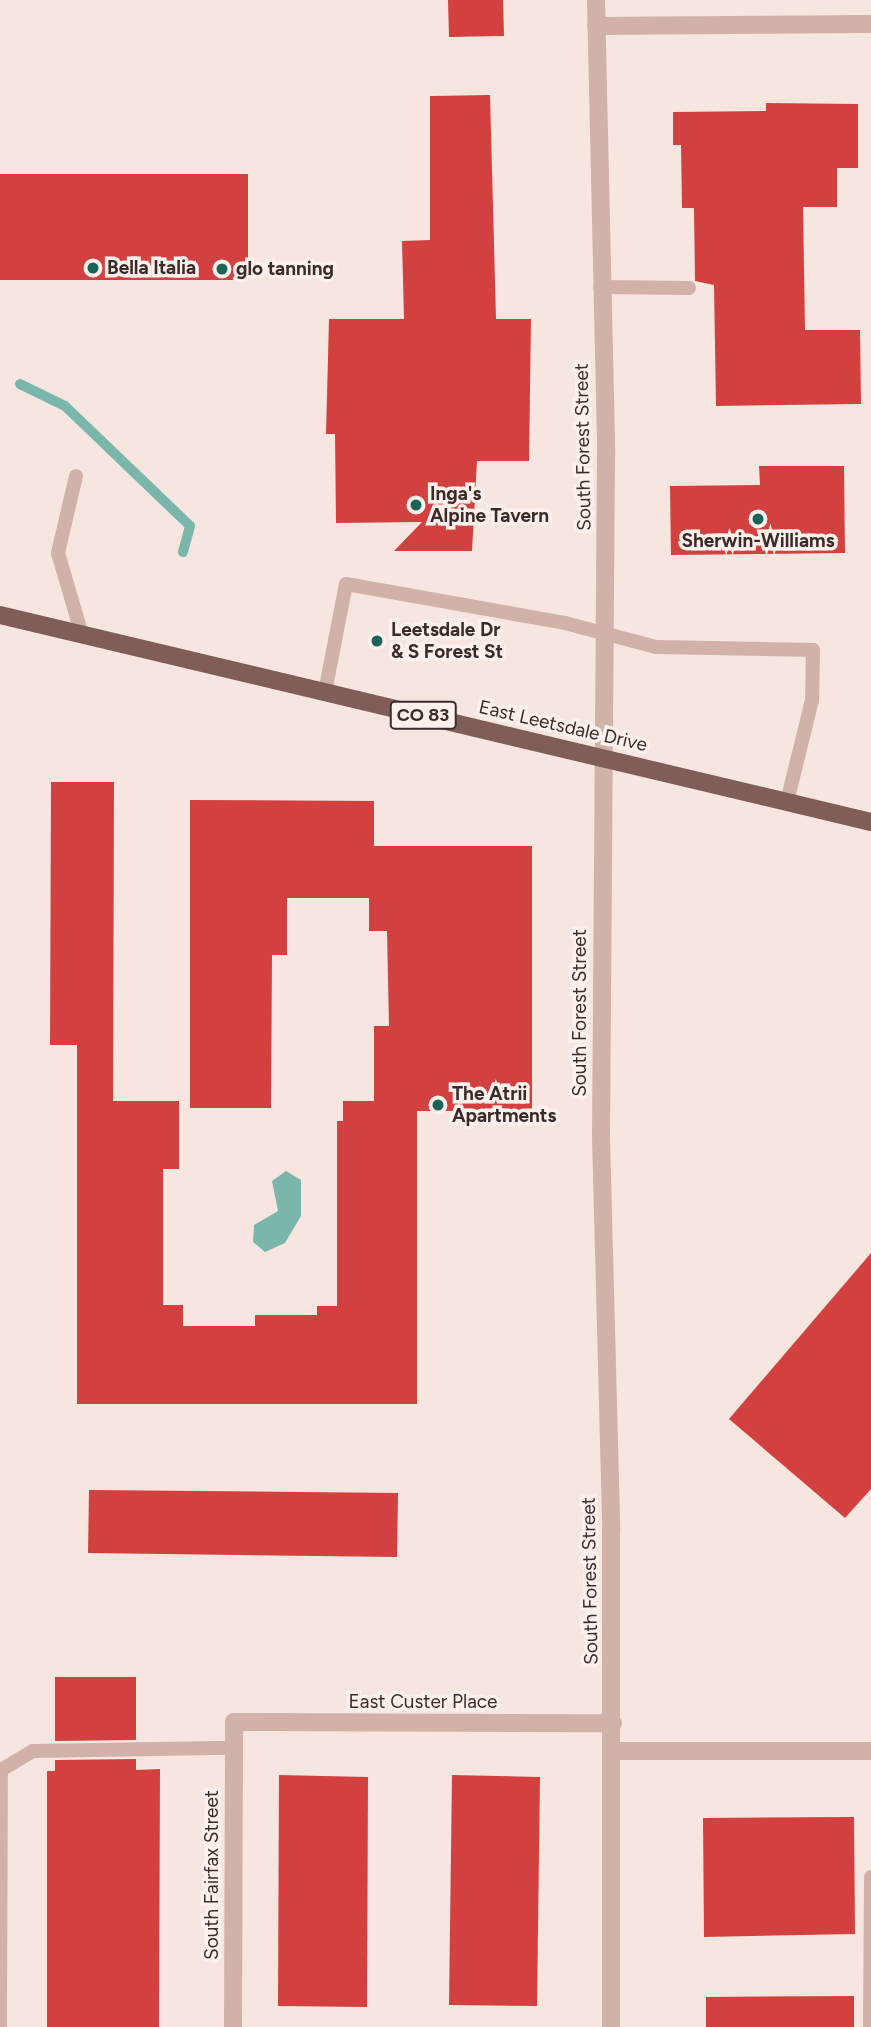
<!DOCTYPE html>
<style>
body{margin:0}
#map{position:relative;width:871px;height:2027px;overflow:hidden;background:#f6e6df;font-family:Figtree,sans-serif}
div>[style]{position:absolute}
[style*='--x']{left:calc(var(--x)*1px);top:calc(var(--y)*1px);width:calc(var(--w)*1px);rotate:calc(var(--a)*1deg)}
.water>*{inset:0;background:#7bb6ab}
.stream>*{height:10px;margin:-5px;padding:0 5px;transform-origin:5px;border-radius:5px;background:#7bb6ab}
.building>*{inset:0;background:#d24140}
.service>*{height:14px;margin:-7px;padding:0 7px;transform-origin:7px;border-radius:7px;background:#d0b2a9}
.minor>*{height:18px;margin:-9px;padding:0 9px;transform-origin:9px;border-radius:9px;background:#d0b2a9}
.primary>*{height:18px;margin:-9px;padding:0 9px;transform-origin:9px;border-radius:9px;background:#805d59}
.dots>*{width:19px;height:19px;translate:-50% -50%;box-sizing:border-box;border:4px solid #fcf1ed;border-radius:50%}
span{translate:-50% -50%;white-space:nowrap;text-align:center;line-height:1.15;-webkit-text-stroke:7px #fcf1ed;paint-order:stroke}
.shield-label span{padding:2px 5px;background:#fcf1ed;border:2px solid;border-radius:5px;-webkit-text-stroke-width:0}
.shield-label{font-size:18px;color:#3c2b2a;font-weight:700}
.poi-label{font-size:19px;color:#3c2b2a;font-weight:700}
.left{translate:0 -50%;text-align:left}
.street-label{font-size:19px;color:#3c2b2a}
</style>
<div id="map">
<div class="water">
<div style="clip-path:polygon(286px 1171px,301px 1180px,301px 1216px,285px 1243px,265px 1252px,253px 1242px,254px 1225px,278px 1211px,272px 1181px)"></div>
</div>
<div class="stream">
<div style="--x:20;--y:384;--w:50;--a:26.1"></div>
<div style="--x:65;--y:406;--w:173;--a:43.8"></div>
<div style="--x:190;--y:526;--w:27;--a:105"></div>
</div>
<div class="building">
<div style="clip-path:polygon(448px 0,503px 0,504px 36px,449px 37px)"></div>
<div style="clip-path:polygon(490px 95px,496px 319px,531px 319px,529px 461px,477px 461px,472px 551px,394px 551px,422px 522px,336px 523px,335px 434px,326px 434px,329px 319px,404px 319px,402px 241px,430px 240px,430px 96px)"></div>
<div style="clip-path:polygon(766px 103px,858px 104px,858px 168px,837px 168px,837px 207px,803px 207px,805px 330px,860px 330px,861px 404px,716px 406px,714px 285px,695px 281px,694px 208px,682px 208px,681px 145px,673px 145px,673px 112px,766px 111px)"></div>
<div style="clip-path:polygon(0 174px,248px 174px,248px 280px,0 280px)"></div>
<div style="clip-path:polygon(759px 466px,844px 466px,845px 553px,671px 555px,670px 486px,760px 485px)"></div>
<div style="clip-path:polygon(51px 782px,114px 782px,113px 1101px,179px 1101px,179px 1169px,163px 1169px,163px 1305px,183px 1305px,183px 1326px,255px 1326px,255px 1315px,317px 1315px,317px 1306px,337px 1306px,337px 1121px,343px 1121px,343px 1101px,374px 1101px,374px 1026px,389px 1026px,387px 931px,369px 931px,369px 898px,287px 898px,287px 955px,272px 955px,271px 1108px,190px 1108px,190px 800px,374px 801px,374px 846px,532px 846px,532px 1111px,417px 1111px,417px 1404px,77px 1404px,77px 1045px,50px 1045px)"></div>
<div style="clip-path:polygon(871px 1253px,871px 1489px,845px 1518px,729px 1419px)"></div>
<div style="clip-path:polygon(89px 1490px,398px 1493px,397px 1557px,88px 1553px)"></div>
<div style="clip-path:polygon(55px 1677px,136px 1677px,136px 1740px,55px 1741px)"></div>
<div style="clip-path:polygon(136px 1759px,136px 1770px,160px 1769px,159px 2027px,47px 2027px,47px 1771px,55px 1771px,55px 1760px)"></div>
<div style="clip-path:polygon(279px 1775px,368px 1777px,367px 2007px,278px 2006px)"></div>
<div style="clip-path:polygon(452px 1775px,540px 1777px,537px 2006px,449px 2005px)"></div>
<div style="clip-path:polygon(854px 1817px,855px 1934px,704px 1937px,703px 1818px)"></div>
<div style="clip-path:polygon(854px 1996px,854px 2027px,706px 2027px,706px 1997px)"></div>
</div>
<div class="service">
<div style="--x:600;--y:287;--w:89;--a:0.6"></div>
<div style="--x:76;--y:476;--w:79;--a:103.2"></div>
<div style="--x:58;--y:553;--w:85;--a:73.7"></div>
<div style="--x:325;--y:692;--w:110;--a:-79"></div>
<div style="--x:346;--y:584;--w:222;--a:10.1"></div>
<div style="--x:565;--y:623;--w:94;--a:14.8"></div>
<div style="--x:656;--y:647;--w:157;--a:1.1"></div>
<div style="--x:813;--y:650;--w:50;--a:91.1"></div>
<div style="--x:812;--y:700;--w:105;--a:103.8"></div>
<div style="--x:0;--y:2027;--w:257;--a:-89.8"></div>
<div style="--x:1;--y:1770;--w:37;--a:-31"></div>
<div style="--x:33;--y:1751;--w:200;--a:-0.9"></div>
<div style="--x:870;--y:2027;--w:150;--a:-89.6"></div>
</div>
<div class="minor">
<div style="--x:596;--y:0;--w:454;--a:88.7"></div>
<div style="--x:606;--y:454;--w:683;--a:90.42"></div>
<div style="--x:601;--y:1137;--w:394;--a:88.5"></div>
<div style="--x:611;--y:1531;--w:496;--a:90"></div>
<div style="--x:596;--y:26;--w:275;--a:-0.4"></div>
<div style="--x:612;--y:1751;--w:259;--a:0"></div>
<div style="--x:233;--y:2027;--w:305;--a:-89.8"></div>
<div style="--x:234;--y:1722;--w:379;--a:0.2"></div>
</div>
<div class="primary">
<div style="--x:0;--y:615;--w:895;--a:13.37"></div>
</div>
<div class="dots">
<div style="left:93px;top:268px;background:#1a6356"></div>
<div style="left:222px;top:269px;background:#1a6356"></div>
<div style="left:416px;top:505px;background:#1a6356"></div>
<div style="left:758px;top:519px;background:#1a6356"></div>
<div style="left:377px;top:641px;background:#1a6356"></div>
<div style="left:438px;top:1105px;background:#1a6356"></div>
</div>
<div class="shield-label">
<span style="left:423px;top:715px">CO 83</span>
</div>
<div class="poi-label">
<span class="left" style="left:107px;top:268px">Bella Italia</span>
<span class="left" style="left:236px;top:269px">glo tanning</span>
<span class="left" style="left:430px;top:505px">Inga's<br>Alpine Tavern</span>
<span style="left:758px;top:541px">Sherwin-Williams</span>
<span class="left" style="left:391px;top:641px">Leetsdale Dr<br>&amp; S Forest St</span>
<span class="left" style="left:452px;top:1105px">The Atrii<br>Apartments</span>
</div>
<div class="street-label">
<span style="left:583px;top:447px;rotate:-91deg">South Forest Street</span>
<span style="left:563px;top:726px;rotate:13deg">East Leetsdale Drive</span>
<span style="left:580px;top:1013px;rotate:-90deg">South Forest Street</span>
<span style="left:590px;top:1581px;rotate:-91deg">South Forest Street</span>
<span style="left:423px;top:1702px">East Custer Place</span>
<span style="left:212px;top:1875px;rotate:-90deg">South Fairfax Street</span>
</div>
</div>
